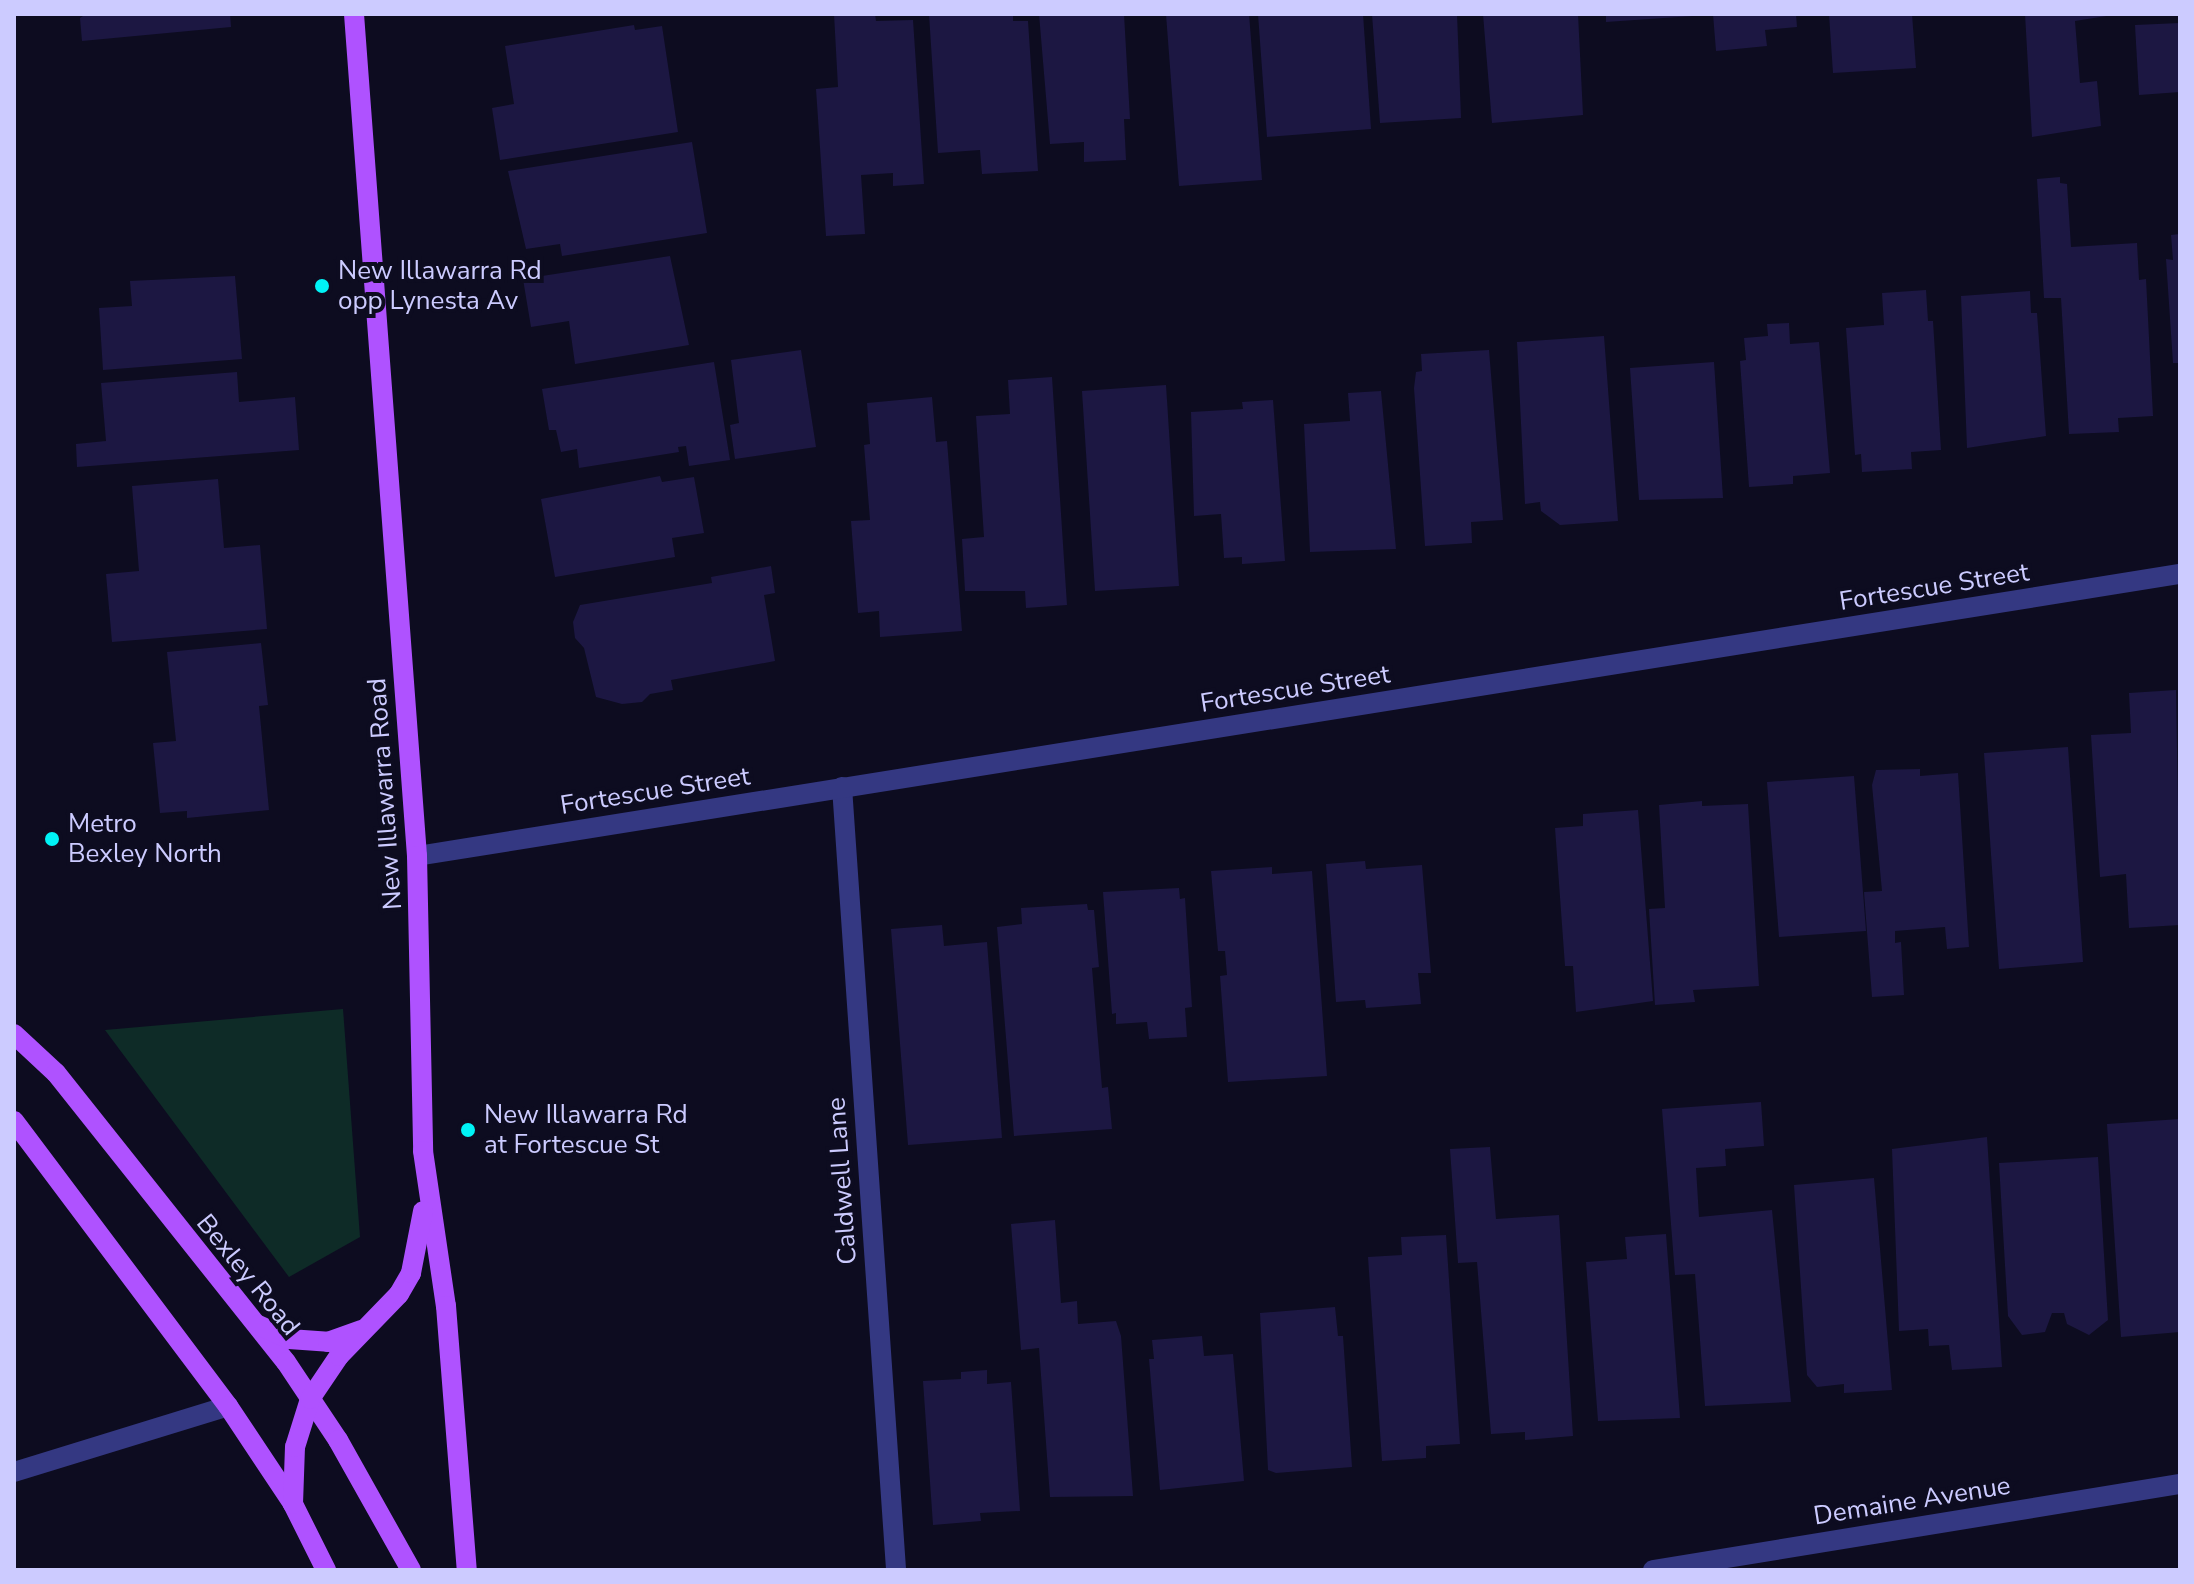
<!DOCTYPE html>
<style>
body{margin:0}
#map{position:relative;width:2194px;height:1584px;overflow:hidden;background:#0d0c20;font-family:"Nunito Sans",sans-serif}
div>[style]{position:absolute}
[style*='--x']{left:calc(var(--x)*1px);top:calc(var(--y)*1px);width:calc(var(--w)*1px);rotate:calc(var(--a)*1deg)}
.green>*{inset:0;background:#0e2b27}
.building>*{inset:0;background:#1c1742}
.minor>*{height:20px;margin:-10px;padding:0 10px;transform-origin:10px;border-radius:10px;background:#343882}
.major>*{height:20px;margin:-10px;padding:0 10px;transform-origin:10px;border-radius:10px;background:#af52ff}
.dots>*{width:22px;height:22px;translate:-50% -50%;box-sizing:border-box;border:4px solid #0d0c20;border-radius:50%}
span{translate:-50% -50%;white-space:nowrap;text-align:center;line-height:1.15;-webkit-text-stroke:8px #0d0c20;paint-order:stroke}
.poi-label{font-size:26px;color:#cccbff}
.left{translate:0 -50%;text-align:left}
.street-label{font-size:26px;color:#cccbff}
.frame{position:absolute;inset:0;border:16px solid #cccbff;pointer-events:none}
</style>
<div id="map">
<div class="green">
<div style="clip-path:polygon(343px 1009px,360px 1237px,289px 1277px,105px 1030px)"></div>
</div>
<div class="building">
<div style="clip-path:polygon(86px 14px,230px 14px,231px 27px,82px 41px,80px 18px)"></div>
<div style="clip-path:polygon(834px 14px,875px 14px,876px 21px,913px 20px,924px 184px,893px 186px,893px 173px,861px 175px,865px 234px,826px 236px,816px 89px,838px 87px)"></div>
<div style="clip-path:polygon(929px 14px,1013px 14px,1013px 21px,1028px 21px,1038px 171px,982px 174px,980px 150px,938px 153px)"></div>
<div style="clip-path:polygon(1039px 14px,1124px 14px,1130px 119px,1124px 119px,1126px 160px,1084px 162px,1084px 142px,1050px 144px)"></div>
<div style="clip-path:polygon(1166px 14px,1249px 14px,1262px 180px,1179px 186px)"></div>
<div style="clip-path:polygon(1258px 14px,1363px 14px,1371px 129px,1267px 137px)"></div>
<div style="clip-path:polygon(1372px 14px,1457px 14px,1461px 118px,1380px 123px)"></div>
<div style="clip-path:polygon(1483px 14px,1578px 14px,1583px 115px,1492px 123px)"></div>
<div style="clip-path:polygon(1606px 14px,1693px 14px,1693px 16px,1606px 22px)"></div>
<div style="clip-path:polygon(1713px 14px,1796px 14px,1797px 27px,1765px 30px,1767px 46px,1716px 51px)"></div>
<div style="clip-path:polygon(1829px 14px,1912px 14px,1916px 68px,1833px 73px)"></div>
<div style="clip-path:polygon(2025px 14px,2119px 14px,2075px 21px,2080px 83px,2097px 81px,2101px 126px,2032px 137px)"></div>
<div style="clip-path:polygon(2180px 23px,2180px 92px,2139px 95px,2135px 25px)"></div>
<div style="clip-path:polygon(634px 25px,635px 30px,662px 26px,678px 132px,500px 160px,492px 108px,514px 104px,505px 46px)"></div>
<div style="clip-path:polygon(692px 142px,707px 233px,562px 256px,560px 244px,526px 249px,508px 171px)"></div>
<div style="clip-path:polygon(2060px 177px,2060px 183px,2067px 184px,2071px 247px,2137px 243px,2139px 280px,2146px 279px,2153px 416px,2118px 418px,2119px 432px,2069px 434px,2061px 298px,2044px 298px,2037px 179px)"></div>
<div style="clip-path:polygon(2180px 234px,2180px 363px,2173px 363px,2166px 259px,2173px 260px,2171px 235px)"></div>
<div style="clip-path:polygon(670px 256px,689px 345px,575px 364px,569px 321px,531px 327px,523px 279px)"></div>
<div style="clip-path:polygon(235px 276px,242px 359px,103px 370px,99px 308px,132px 306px,130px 281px)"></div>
<div style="clip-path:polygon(1926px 290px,1928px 321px,1933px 321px,1941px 450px,1911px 452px,1912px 469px,1862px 472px,1861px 454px,1855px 455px,1846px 328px,1884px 325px,1882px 293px)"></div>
<div style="clip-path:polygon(2030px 291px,2031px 313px,2037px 313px,2046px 436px,1967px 448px,1961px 296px)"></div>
<div style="clip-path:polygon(1789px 323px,1790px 344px,1819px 342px,1830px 473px,1793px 476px,1793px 484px,1749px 487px,1740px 361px,1746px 360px,1744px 338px,1768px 336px,1767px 324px)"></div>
<div style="clip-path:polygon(1604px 336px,1618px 521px,1560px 525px,1541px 511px,1540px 502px,1525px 504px,1517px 342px)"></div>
<div style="clip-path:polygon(801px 350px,816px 447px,735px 459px,730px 425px,739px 423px,731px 360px)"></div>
<div style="clip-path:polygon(1489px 350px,1503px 520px,1471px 522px,1472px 543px,1425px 546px,1414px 388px,1416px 372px,1422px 371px,1421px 354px)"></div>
<div style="clip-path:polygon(714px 362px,730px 460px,689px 466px,686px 446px,678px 447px,679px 452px,579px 468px,577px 449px,561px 452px,556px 430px,549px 430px,542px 389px)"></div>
<div style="clip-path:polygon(1714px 362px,1723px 498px,1639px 500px,1630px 368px)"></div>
<div style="clip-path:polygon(237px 372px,239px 402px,295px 397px,299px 450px,77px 467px,76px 444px,106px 441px,101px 383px)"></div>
<div style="clip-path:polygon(1052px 377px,1067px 605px,1026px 608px,1025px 591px,965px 591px,962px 539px,984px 537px,976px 416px,1010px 414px,1008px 380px)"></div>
<div style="clip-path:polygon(1166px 385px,1179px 586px,1095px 591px,1082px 391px)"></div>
<div style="clip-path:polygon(1381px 391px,1396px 549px,1310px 552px,1304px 424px,1350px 421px,1348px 393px)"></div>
<div style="clip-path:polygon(932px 397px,936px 442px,947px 441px,962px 631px,880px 637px,879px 611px,858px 613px,851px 521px,870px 520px,864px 445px,870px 444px,867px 403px)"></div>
<div style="clip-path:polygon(1273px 400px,1285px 561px,1242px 564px,1242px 557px,1224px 558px,1221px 514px,1194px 516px,1191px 412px,1243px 409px,1242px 402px)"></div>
<div style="clip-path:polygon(660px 476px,662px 482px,694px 477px,704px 533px,672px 538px,675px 557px,555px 577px,541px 499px)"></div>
<div style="clip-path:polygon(218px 479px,224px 548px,260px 545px,267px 629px,112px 642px,106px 574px,139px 571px,132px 486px)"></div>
<div style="clip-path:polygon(771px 566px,775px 593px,764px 595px,775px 661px,671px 680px,673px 690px,650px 694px,642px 702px,622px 704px,596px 697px,584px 648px,575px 638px,573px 622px,580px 605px,712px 583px,711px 577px)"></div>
<div style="clip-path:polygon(261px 643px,268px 705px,259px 706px,269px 810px,187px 818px,187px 811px,160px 813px,153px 743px,176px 741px,167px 652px)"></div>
<div style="clip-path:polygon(2176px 690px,2180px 925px,2129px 928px,2126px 874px,2100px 877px,2091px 735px,2131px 733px,2129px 693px)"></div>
<div style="clip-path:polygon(2068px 747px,2083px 962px,1999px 969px,1984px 753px)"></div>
<div style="clip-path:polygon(1920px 769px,1920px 776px,1958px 773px,1969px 947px,1947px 949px,1945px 927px,1895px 931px,1895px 943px,1901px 942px,1904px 995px,1872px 997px,1864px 892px,1882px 891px,1872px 785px,1876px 770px)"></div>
<div style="clip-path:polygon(1854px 776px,1866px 931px,1779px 937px,1767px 782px)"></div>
<div style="clip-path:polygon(1702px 801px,1702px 806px,1748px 804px,1759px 986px,1693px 990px,1695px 1002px,1655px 1005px,1649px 909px,1665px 908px,1659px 805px)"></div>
<div style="clip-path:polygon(1638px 810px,1653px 1001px,1576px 1012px,1573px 966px,1565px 966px,1555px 828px,1583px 826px,1583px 814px)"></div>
<div style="clip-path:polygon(1365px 861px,1366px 869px,1422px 865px,1431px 973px,1418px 973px,1421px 1004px,1366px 1008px,1365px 1000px,1336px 1002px,1326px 864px)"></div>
<div style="clip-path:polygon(1272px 867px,1272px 874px,1312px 871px,1327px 1076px,1228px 1082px,1220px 976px,1227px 975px,1225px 951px,1218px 951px,1211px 871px)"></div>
<div style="clip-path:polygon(1179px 888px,1180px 899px,1185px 898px,1192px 1007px,1185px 1008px,1187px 1037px,1149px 1039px,1147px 1022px,1116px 1024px,1116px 1013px,1112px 1014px,1103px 892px)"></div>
<div style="clip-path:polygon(1087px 904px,1088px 910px,1094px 910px,1099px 967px,1092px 968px,1102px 1088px,1108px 1087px,1112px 1129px,1014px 1136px,997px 927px,1022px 924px,1021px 908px)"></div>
<div style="clip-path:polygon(942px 925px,944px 946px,987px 942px,1002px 1138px,908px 1145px,891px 929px)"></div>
<div style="clip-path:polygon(1761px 1102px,1764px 1146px,1725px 1149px,1726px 1166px,1696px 1168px,1699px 1217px,1772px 1210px,1791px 1402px,1705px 1406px,1695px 1274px,1675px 1275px,1662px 1109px)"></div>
<div style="clip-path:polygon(2180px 1119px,2180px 1332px,2121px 1337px,2107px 1124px)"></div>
<div style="clip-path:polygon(1987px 1137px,2002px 1367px,1952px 1370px,1949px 1345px,1929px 1346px,1928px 1329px,1899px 1331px,1892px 1149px)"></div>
<div style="clip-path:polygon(1490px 1147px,1496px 1219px,1559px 1215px,1573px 1436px,1525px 1440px,1525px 1432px,1491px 1434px,1477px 1262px,1458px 1263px,1450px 1149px)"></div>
<div style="clip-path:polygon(2098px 1157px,2108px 1320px,2089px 1335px,2067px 1324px,2064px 1313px,2052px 1313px,2045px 1332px,2022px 1335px,2008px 1316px,1999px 1163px)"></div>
<div style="clip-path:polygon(1874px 1178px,1892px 1390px,1844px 1393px,1844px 1384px,1817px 1387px,1807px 1375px,1794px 1185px)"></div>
<div style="clip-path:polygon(1055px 1220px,1061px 1303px,1077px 1301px,1078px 1324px,1116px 1321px,1121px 1336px,1133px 1496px,1050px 1497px,1039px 1348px,1021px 1350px,1011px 1224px)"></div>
<div style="clip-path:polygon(1666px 1234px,1680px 1418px,1598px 1421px,1586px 1262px,1627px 1259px,1625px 1237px)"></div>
<div style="clip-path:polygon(1446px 1235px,1460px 1444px,1426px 1446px,1426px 1458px,1382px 1461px,1368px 1257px,1402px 1255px,1401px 1237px)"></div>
<div style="clip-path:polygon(1335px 1307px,1338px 1336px,1343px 1336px,1352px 1467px,1276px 1473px,1268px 1470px,1260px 1313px)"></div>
<div style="clip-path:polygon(1202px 1336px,1204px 1356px,1233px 1354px,1244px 1481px,1160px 1490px,1149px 1359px,1154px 1359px,1152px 1340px)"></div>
<div style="clip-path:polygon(987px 1370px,987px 1384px,1011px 1382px,1020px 1511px,980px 1513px,981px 1521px,933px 1525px,923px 1381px,961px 1379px,961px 1372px)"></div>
</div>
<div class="minor">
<div style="--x:842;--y:787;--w:785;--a:86.05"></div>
<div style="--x:417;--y:856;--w:1785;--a:-9.09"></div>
<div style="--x:14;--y:1472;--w:224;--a:-17.1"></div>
<div style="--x:1653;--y:1570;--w:534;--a:-9.27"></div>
</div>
<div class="major">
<div style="--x:354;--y:14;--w:844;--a:85.72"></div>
<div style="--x:417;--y:856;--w:295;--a:88.8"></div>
<div style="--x:423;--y:1151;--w:157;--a:81.6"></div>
<div style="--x:446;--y:1306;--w:265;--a:85.5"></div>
<div style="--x:14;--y:1034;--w:57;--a:42.9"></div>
<div style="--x:56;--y:1073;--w:369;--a:51.5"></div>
<div style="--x:286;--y:1362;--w:94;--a:56.3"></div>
<div style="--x:338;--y:1440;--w:149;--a:60.7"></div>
<div style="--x:14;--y:1121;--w:356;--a:53.1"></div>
<div style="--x:228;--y:1406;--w:118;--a:56.4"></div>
<div style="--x:293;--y:1504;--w:74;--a:63.4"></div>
<div style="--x:258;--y:1325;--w:34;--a:24"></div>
<div style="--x:289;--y:1339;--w:39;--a:4"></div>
<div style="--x:328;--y:1342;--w:35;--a:-20"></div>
<div style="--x:293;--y:1504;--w:57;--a:-88"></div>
<div style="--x:295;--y:1447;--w:50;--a:-72.6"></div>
<div style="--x:310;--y:1399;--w:52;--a:-56"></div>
<div style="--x:339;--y:1356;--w:86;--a:-45.9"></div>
<div style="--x:399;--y:1294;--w:24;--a:-60"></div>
<div style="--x:411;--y:1273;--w:63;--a:-79"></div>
</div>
<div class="dots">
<div style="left:322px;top:286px;background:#00f3f6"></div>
<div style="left:52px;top:839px;background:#00f3f6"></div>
<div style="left:468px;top:1130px;background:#00f3f6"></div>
</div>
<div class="poi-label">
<span class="left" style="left:338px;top:286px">New Illawarra Rd<br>opp Lynesta Av</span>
<span class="left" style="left:68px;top:839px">Metro<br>Bexley North</span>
<span class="left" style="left:484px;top:1130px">New Illawarra Rd<br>at Fortescue St</span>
</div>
<div class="street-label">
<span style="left:1934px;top:587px;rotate:-9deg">Fortescue Street</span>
<span style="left:1295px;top:689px;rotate:-9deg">Fortescue Street</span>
<span style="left:655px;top:791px;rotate:-9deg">Fortescue Street</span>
<span style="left:385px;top:794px;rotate:-94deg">New Illawarra Road</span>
<span style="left:842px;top:1181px;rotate:-94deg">Caldwell Lane</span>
<span style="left:248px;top:1275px;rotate:51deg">Bexley Road</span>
<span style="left:1912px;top:1501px;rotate:-9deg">Demaine Avenue</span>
</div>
<div class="frame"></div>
</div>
